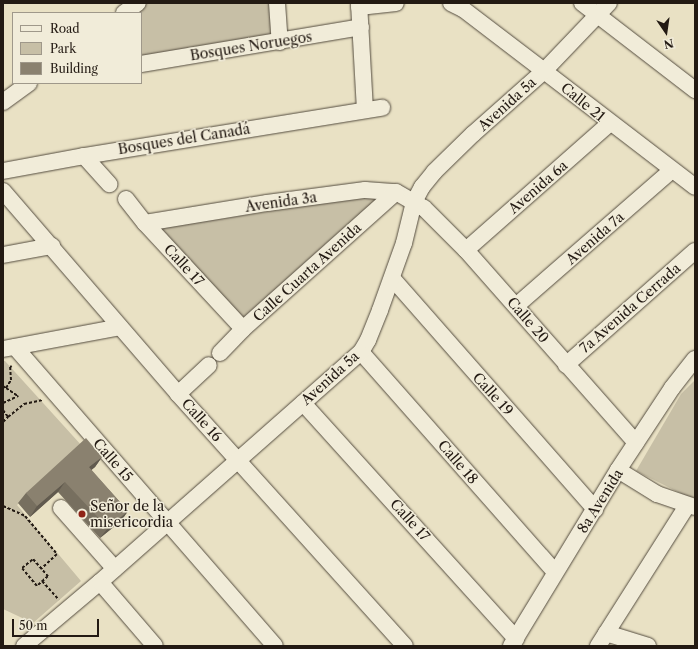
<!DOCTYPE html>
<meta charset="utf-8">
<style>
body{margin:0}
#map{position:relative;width:698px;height:649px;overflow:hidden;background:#e9e1c4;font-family:"Libre Caslon Text",serif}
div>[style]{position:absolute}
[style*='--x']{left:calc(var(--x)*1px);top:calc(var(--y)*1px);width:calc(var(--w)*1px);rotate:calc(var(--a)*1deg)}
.green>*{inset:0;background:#c7bfa6}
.path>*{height:2px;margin-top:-1px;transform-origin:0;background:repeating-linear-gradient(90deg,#231a13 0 3px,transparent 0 5px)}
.roads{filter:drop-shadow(0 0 1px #544c3f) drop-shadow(0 0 1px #544c3f)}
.minor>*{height:16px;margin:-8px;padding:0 8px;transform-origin:8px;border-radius:8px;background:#f1ecd9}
.wall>*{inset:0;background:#776f5f}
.shaded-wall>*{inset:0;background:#615a4e}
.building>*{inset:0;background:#8a816f}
.dots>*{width:11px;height:11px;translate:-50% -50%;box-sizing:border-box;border:2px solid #f1ecd9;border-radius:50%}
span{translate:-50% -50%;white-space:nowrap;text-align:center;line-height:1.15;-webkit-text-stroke:3px #f1ecd9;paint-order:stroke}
.street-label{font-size:14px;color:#231a13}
.poi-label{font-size:14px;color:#231a13}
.left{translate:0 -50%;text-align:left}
.frame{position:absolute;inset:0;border:4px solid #231a13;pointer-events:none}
.legend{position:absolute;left:12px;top:12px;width:130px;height:72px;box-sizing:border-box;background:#f1ecd9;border:1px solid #9f988a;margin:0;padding:5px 7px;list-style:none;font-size:12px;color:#231a13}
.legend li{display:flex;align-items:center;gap:8px;height:20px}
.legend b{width:20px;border:1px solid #9f988a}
.north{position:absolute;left:646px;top:12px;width:40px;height:40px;-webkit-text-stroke:3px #f1ecd9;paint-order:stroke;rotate:167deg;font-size:11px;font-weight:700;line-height:16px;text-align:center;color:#231a13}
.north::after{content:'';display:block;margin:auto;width:14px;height:18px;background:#231a13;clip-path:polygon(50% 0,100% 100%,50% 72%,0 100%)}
.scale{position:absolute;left:12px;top:619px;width:87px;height:18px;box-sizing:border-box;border:2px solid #231a13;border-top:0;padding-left:5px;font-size:12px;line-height:14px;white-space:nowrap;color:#231a13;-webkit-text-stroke:3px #f1ecd9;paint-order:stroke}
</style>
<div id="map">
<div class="green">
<div style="clip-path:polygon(145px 3px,272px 3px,275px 33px,141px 59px,141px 13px,132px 13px)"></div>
<div style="clip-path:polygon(382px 194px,244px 320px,161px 228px)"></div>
<div style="clip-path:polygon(3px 361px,5px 361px,82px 446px,17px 505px,81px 581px,33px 623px,3px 609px)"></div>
<div style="clip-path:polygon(695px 380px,695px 498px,686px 496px,636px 471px,681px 394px)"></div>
</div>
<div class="path">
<div style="--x:3;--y:386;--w:4;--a:34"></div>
<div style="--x:6;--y:388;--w:9;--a:-58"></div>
<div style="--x:11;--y:380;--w:13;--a:-94"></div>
<div style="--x:10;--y:367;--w:2;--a:-27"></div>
<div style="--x:6;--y:388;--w:14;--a:34"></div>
<div style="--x:3;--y:403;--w:17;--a:-25"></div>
<div style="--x:3;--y:410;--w:9;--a:54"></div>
<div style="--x:8;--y:417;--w:21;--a:-39"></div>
<div style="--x:24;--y:404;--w:19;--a:-12"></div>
<div style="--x:3;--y:422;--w:7;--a:-45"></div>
<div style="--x:3;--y:506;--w:24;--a:24"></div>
<div style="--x:25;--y:516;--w:50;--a:49.9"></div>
<div style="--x:57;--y:554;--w:22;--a:137"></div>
<div style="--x:33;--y:559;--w:23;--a:49"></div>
<div style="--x:48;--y:576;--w:15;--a:138"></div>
<div style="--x:37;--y:586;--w:23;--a:-130"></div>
<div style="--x:22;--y:568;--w:14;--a:-39"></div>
<div style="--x:42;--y:581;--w:25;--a:48"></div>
</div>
<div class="roads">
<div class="minor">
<div style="--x:277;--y:3;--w:39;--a:86"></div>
<div style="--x:359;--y:3;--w:107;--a:86.8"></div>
<div style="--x:451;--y:3;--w:13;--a:27"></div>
<div style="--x:463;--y:9;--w:102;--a:37.4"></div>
<div style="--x:544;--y:71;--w:190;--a:37.5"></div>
<div style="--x:582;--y:3;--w:143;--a:37.6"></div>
<div style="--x:359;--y:7;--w:37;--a:-6"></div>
<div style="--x:124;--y:13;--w:17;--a:-36"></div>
<div style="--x:141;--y:64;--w:223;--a:-9.5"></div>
<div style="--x:3;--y:102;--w:32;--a:-36"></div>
<div style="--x:84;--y:156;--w:38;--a:48"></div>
<div style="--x:3;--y:171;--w:82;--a:-10.5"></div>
<div style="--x:84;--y:156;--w:302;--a:-9.2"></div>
<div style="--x:3;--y:191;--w:268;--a:49.2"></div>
<div style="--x:178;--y:394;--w:339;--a:48"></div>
<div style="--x:126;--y:199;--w:31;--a:52"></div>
<div style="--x:145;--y:223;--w:144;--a:47.2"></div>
<div style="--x:145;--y:223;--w:124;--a:-9.3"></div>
<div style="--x:267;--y:203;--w:99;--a:-7.6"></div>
<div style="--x:365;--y:190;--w:31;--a:4"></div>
<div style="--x:396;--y:192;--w:32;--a:30"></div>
<div style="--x:424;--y:208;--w:59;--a:45"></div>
<div style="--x:466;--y:250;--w:257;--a:48.6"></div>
<div style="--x:466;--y:250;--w:192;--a:-41.4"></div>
<div style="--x:3;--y:255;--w:50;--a:-10.4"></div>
<div style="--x:392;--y:278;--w:308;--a:48.7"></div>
<div style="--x:516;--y:306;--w:207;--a:-41.1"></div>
<div style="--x:15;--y:347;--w:396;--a:49"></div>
<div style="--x:3;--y:349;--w:119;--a:-10.6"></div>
<div style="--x:361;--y:352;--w:293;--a:48.6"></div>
<div style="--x:220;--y:353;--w:33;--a:-46"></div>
<div style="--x:243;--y:329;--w:205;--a:-41.8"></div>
<div style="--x:566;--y:365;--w:172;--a:-41.5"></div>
<div style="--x:178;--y:394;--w:42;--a:-43.1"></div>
<div style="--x:303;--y:403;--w:318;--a:47.9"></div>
<div style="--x:618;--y:470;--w:46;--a:31.6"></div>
<div style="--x:657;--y:494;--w:40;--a:18.9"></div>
<div style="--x:61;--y:508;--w:81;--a:48.5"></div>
<div style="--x:100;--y:582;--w:84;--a:49.3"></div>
<div style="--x:606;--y:633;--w:44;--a:17.2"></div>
<div style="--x:24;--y:646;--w:99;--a:-40.1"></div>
<div style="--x:100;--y:582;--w:348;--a:-41.4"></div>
<div style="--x:361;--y:352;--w:14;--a:-60"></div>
<div style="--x:368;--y:340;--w:32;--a:-68"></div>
<div style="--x:380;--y:310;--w:71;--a:-70.3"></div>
<div style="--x:404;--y:243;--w:42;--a:-76.3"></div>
<div style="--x:414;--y:202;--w:17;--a:-62"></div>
<div style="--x:422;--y:187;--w:19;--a:-51"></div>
<div style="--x:434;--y:172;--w:54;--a:-44.3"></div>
<div style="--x:473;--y:134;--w:95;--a:-41.6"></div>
<div style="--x:544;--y:71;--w:94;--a:-46.3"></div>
<div style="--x:511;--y:646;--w:206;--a:-58.7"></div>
<div style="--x:618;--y:470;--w:98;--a:-56.6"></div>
<div style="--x:672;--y:388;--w:37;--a:-52"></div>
<div style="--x:598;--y:646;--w:166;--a:-57.6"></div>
</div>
</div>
<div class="wall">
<div style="clip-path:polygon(102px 457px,95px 467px,91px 470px,128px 511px,121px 521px,100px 538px,58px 492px,30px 517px,18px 503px,26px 493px)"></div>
</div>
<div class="shaded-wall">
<div style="clip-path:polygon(102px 457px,95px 467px,82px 478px,89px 467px)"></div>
<div style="clip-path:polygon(65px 482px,58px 492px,30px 517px,37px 506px)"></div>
<div style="clip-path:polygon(128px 511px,121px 521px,100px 538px,108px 528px)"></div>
</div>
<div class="building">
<div style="clip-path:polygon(86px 438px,102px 457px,89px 467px,128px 511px,108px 528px,65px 482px,37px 506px,26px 493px)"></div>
</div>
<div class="dots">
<div style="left:82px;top:514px;background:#8f2418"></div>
</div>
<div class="street-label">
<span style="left:251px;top:46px;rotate:-9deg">Bosques Noruegos</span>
<span style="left:583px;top:102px;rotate:39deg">Calle 21</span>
<span style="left:507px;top:104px;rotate:-42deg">Avenida 5a</span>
<span style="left:184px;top:139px;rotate:-9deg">Bosques del Canadá</span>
<span style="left:538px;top:187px;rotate:-41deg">Avenida 6a</span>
<span style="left:281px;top:202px;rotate:-8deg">Avenida 3a</span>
<span style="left:595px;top:238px;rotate:-41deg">Avenida 7a</span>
<span style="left:184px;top:265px;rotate:47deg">Calle 17</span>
<span style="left:307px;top:272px;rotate:-42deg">Calle Cuarta Avenida</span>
<span style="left:630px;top:308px;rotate:-41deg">7a Avenida Cerrada</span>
<span style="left:528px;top:320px;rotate:49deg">Calle 20</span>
<span style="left:330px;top:378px;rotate:-42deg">Avenida 5a</span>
<span style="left:493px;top:394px;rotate:48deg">Calle 19</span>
<span style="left:202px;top:420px;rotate:48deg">Calle 16</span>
<span style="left:113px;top:460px;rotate:49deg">Calle 15</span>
<span style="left:458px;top:462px;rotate:49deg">Calle 18</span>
<span style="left:600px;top:501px;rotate:-58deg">8a Avenida</span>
<span style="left:410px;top:520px;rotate:48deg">Calle 17</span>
</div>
<div class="poi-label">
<span class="left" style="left:90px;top:514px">Señor de la<br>misericordia</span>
</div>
<div class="frame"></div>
<ul class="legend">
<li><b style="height:5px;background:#f1ecd9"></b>Road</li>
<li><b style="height:11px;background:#c7bfa6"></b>Park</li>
<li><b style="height:11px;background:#8a816f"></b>Building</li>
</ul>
<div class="north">N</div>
<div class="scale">50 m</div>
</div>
